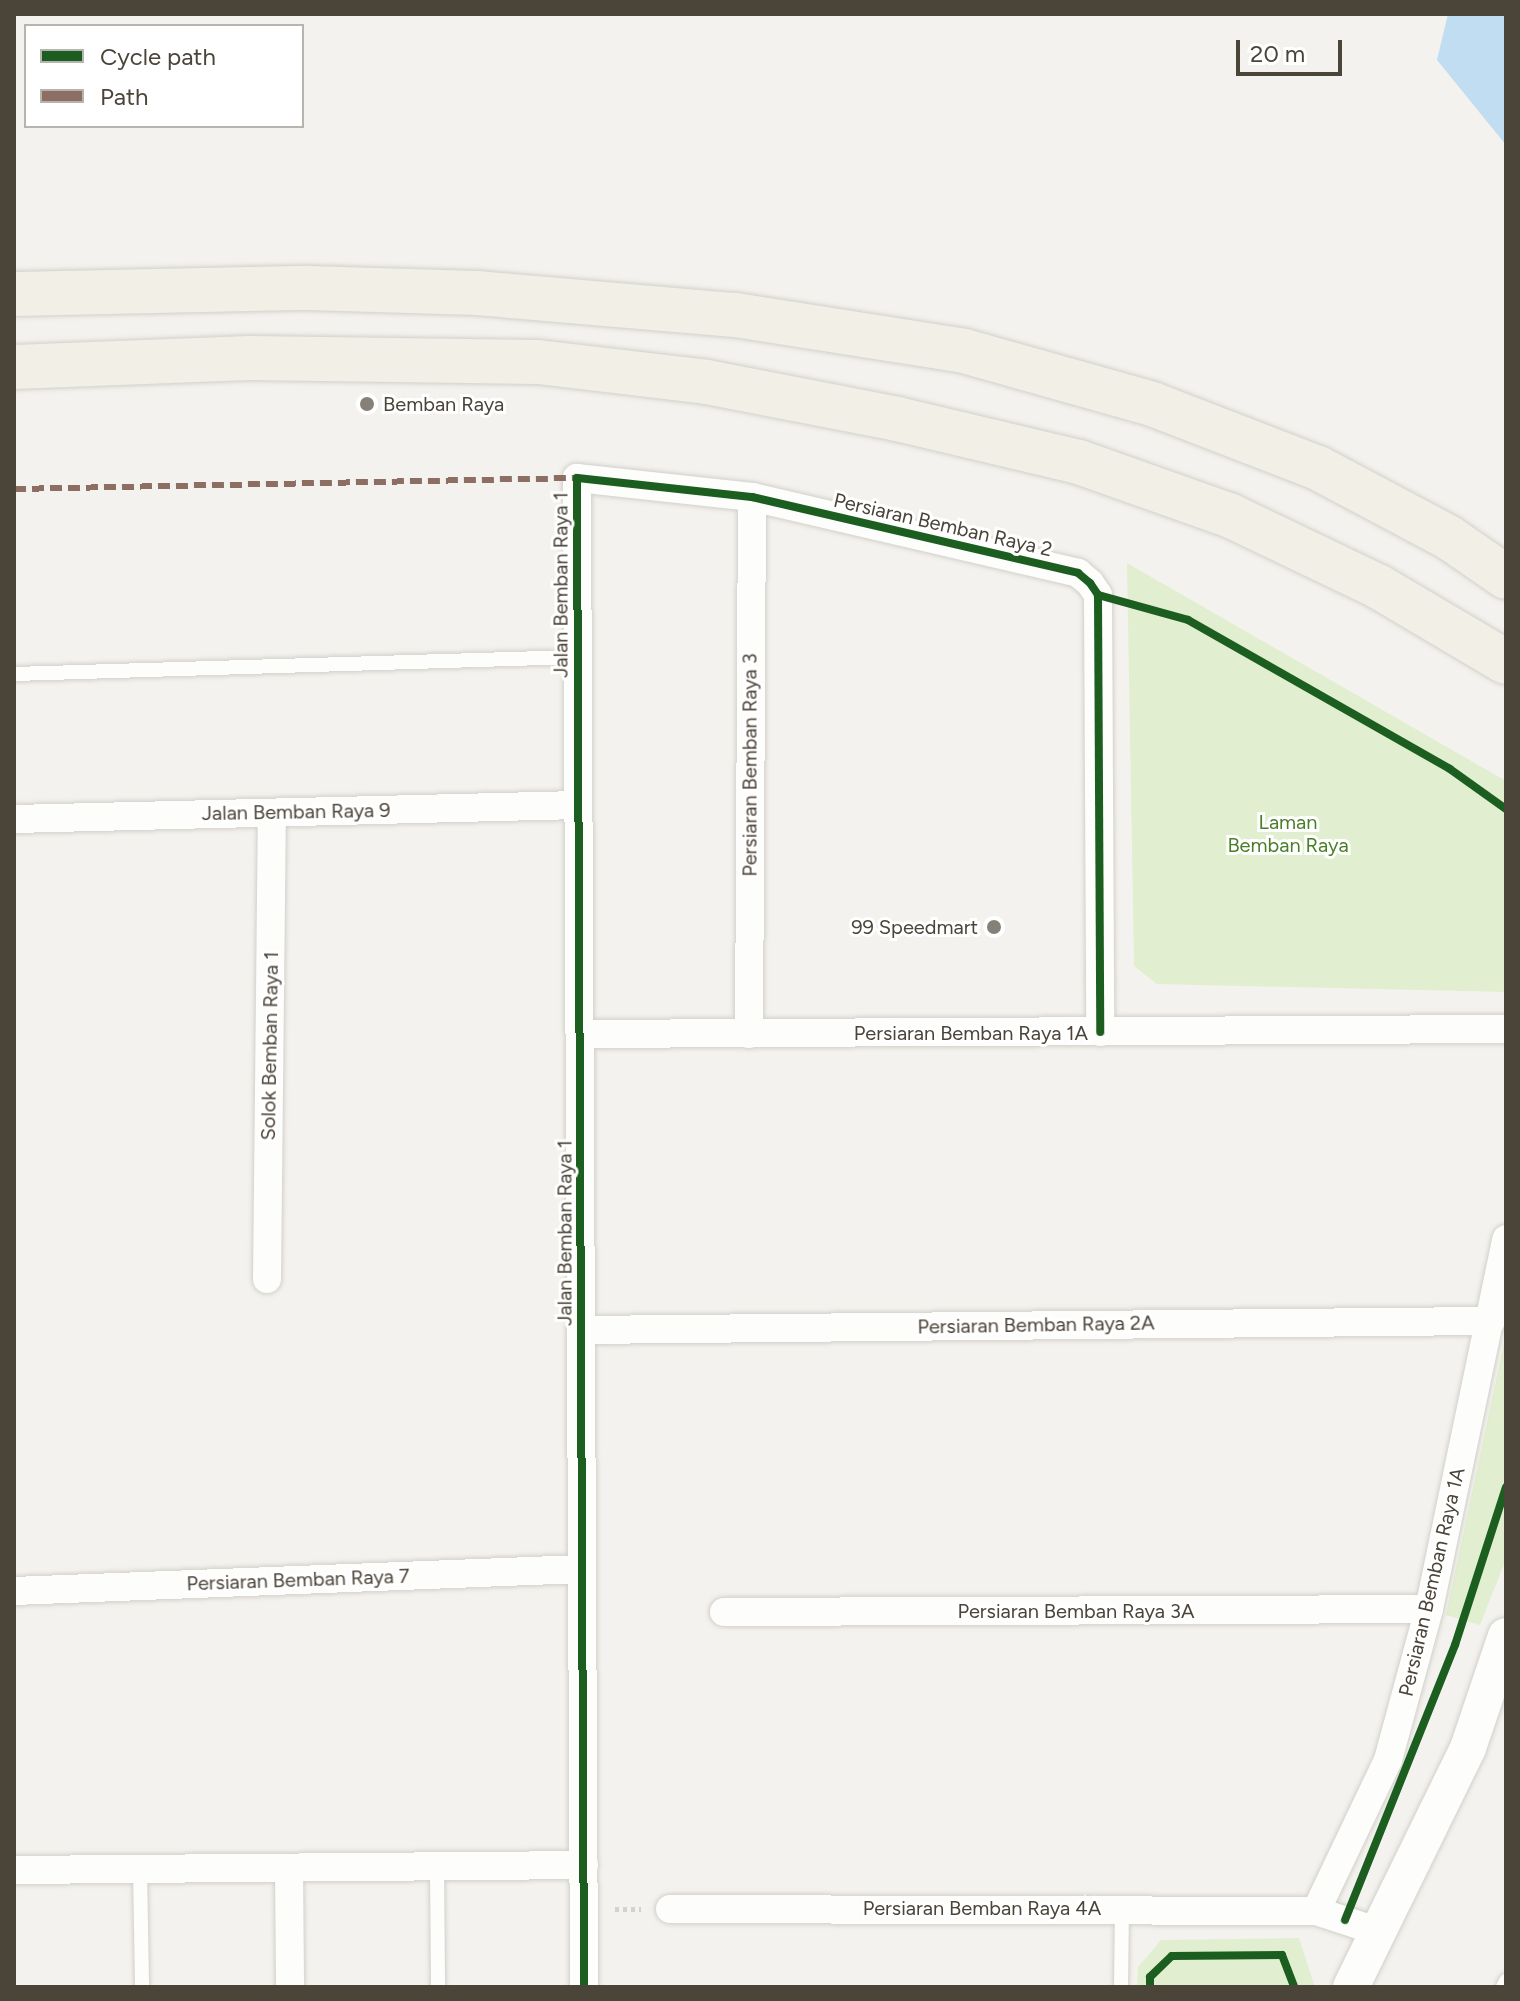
<!DOCTYPE html>
<style>
body{margin:0}
#map{position:relative;width:1520px;height:2001px;overflow:hidden;background:#f4f2ee;font-family:Figtree,sans-serif}
div>[style]{position:absolute}
[style*='--x']{left:calc(var(--x)*1px);top:calc(var(--y)*1px);width:calc(var(--w)*1px);rotate:calc(var(--a)*1deg)}
.green>*{inset:0;background:#e1eecf}
.water>*{inset:0;background:#c0ddf1}
.path>*{height:5px;margin-top:-2.5px;transform-origin:0;background:repeating-linear-gradient(90deg,#d3d2cc 0 4px,transparent 0 8px)}
.roads{filter:drop-shadow(0 0 2px #d2d0cb) drop-shadow(0 0 2px #d2d0cb)}
.service>*{height:14px;margin:-7px;padding:0 7px;transform-origin:7px;border-radius:7px;background:#fdfdfc}
.minor>*{height:28px;margin:-14px;padding:0 14px;transform-origin:14px;border-radius:14px;background:#fdfdfc}
.tertiary>*{height:36px;margin:-18px;padding:0 18px;transform-origin:18px;border-radius:18px;background:#fdfdfc}
.primary>*{height:44px;margin:-22px;padding:0 22px;transform-origin:22px;border-radius:22px;background:#f2efe6}
.quiet>*{height:6px;margin-top:-3px;transform-origin:0;background:repeating-linear-gradient(90deg,#8d6e63 0 12px,transparent 0 18px)}
.cycleway>*{height:8px;margin:-4px;padding:0 4px;transform-origin:4px;border-radius:4px;background:#1b5e20}
.dots>*{width:22px;height:22px;translate:-50% -50%;box-sizing:border-box;border:4px solid #fff;border-radius:50%}
span{translate:-50% -50%;white-space:nowrap;text-align:center;line-height:1.15;-webkit-text-stroke:6px #fff;paint-order:stroke}
.poi-label{font-size:20px;color:#4b4439}
.left{translate:0 -50%;text-align:left}
.right{translate:-100% -50%;text-align:right}
.street-label{font-size:20px;color:#4b4439}
.park-label{font-size:20px;color:#4a7f2a}
.frame{position:absolute;inset:0;border:16px solid #4b4439;pointer-events:none}
.legend{position:absolute;left:24px;top:24px;width:280px;height:104px;box-sizing:border-box;background:#fff;border:2px solid #b7b4b0;margin:0;padding:10px 14px;list-style:none;font-size:24px;color:#4b4439}
.legend li{display:flex;align-items:center;gap:16px;height:40px}
.legend b{width:40px;border:2px solid #b7b4b0}
.scale{position:absolute;left:1236px;top:40px;width:106px;height:36px;box-sizing:border-box;border:4px solid #4b4439;border-top:0;padding-left:10px;font-size:24px;line-height:28px;white-space:nowrap;color:#4b4439;-webkit-text-stroke:6px #fff;paint-order:stroke}
</style>
<div id="map">
<div class="green">
<div style="clip-path:polygon(1127px 563px,1506px 781px,1506px 992px,1157px 984px,1134px 966px)"></div>
<div style="clip-path:polygon(1506px 1334px,1506px 1559px,1480px 1625px,1446px 1615px)"></div>
<div style="clip-path:polygon(1299px 1938px,1315px 1987px,1137px 1987px,1138px 1967px,1161px 1940px)"></div>
</div>
<div class="water">
<div style="clip-path:polygon(1448px 14px,1506px 14px,1506px 145px,1437px 60px)"></div>
</div>
<div class="path">
<div style="--x:615;--y:1909;--w:26;--a:0"></div>
</div>
<div class="roads">
<div class="service">
<div style="--x:14;--y:674;--w:564;--a:-1.73"></div>
<div style="--x:437;--y:1866;--w:121;--a:89.5"></div>
<div style="--x:140;--y:1869;--w:118;--a:89"></div>
<div style="--x:1121;--y:1987;--w:79;--a:-89.3"></div>
<div style="--x:1503;--y:1987;--w:7;--a:-63"></div>
</div>
<div class="minor">
<div style="--x:14;--y:819;--w:564;--a:-1.42"></div>
<div style="--x:580;--y:1034;--w:926;--a:-0.31"></div>
<div style="--x:749;--y:1034;--w:537;--a:-89.68"></div>
<div style="--x:267;--y:1279;--w:466;--a:-89.4"></div>
<div style="--x:581;--y:1330;--w:910;--a:-0.57"></div>
<div style="--x:14;--y:1591;--w:568;--a:-2.22"></div>
<div style="--x:724;--y:1612;--w:705;--a:-0.24"></div>
<div style="--x:289;--y:1868;--w:119;--a:89.5"></div>
<div style="--x:14;--y:1870;--w:570;--a:-0.5"></div>
<div style="--x:670;--y:1909;--w:646;--a:0.18"></div>
<div style="--x:1316;--y:1911;--w:64;--a:18.2"></div>
<div style="--x:1316;--y:1911;--w:167;--a:-64.5"></div>
<div style="--x:1388;--y:1760;--w:156;--a:-74.8"></div>
<div style="--x:1429;--y:1609;--w:378;--a:-78.2"></div>
<div style="--x:584;--y:1987;--w:1509;--a:-90.27"></div>
<div style="--x:577;--y:478;--w:176;--a:6.2"></div>
<div style="--x:752;--y:497;--w:335;--a:13.1"></div>
<div style="--x:1078;--y:573;--w:16;--a:40"></div>
<div style="--x:1090;--y:583;--w:14;--a:56"></div>
<div style="--x:1098;--y:595;--w:437;--a:89.7"></div>
</div>
<div class="tertiary">
<div style="--x:1351;--y:1987;--w:266;--a:-63.9"></div>
<div style="--x:1468;--y:1748;--w:118;--a:-71.3"></div>
</div>
<div class="primary">
<div style="--x:14;--y:294;--w:294;--a:-1.2"></div>
<div style="--x:308;--y:288;--w:169;--a:1.7"></div>
<div style="--x:477;--y:293;--w:259;--a:4.9"></div>
<div style="--x:735;--y:315;--w:232;--a:8.9"></div>
<div style="--x:964;--y:351;--w:195;--a:15.7"></div>
<div style="--x:1152;--y:404;--w:178;--a:21.1"></div>
<div style="--x:1318;--y:468;--w:147;--a:28"></div>
<div style="--x:1448;--y:537;--w:70;--a:34.6"></div>
<div style="--x:14;--y:367;--w:235;--a:-2.2"></div>
<div style="--x:249;--y:358;--w:289;--a:0.8"></div>
<div style="--x:538;--y:362;--w:170;--a:6.7"></div>
<div style="--x:707;--y:382;--w:194;--a:11"></div>
<div style="--x:897;--y:419;--w:187;--a:13.3"></div>
<div style="--x:1079;--y:462;--w:159;--a:19.5"></div>
<div style="--x:1229;--y:515;--w:166;--a:25.6"></div>
<div style="--x:1379;--y:587;--w:147;--a:30.6"></div>
</div>
</div>
<div class="quiet">
<div style="--x:14;--y:489;--w:563;--a:-1.12"></div>
</div>
<div class="cycleway">
<div style="--x:1098;--y:595;--w:93;--a:15.5"></div>
<div style="--x:1188;--y:620;--w:301;--a:29.6"></div>
<div style="--x:1450;--y:769;--w:69;--a:35.5"></div>
<div style="--x:1345;--y:1920;--w:296;--a:-68.2"></div>
<div style="--x:1455;--y:1645;--w:166;--a:-72.1"></div>
<div style="--x:584;--y:1987;--w:1509;--a:-90.27"></div>
<div style="--x:577;--y:478;--w:176;--a:6.2"></div>
<div style="--x:752;--y:497;--w:335;--a:13.1"></div>
<div style="--x:1078;--y:573;--w:16;--a:40"></div>
<div style="--x:1090;--y:583;--w:14;--a:56"></div>
<div style="--x:1098;--y:595;--w:437;--a:89.7"></div>
<div style="--x:1150;--y:1987;--w:10;--a:-90"></div>
<div style="--x:1150;--y:1977;--w:30;--a:-44"></div>
<div style="--x:1172;--y:1956;--w:110;--a:-0.5"></div>
<div style="--x:1282;--y:1955;--w:34;--a:69"></div>
</div>
<div class="dots">
<div style="left:367px;top:404px;background:#868178"></div>
<div style="left:994px;top:927px;background:#868178"></div>
</div>
<div class="poi-label">
<span class="left" style="left:383px;top:404px">Bemban Raya</span>
<span class="right" style="left:978px;top:927px">99 Speedmart</span>
</div>
<div class="street-label">
<span style="left:943px;top:525px;rotate:13deg">Persiaran Bemban Raya 2</span>
<span style="left:561px;top:585px;rotate:-90deg">Jalan Bemban Raya 1</span>
<span style="left:750px;top:765px;rotate:-90deg">Persiaran Bemban Raya 3</span>
<span style="left:296px;top:812px;rotate:-1deg">Jalan Bemban Raya 9</span>
<span style="left:971px;top:1033px">Persiaran Bemban Raya 1A</span>
<span style="left:270px;top:1046px;rotate:-89deg">Solok Bemban Raya 1</span>
<span style="left:565px;top:1233px;rotate:-90deg">Jalan Bemban Raya 1</span>
<span style="left:1036px;top:1325px;rotate:-1deg">Persiaran Bemban Raya 2A</span>
<span style="left:298px;top:1580px;rotate:-2deg">Persiaran Bemban Raya 7</span>
<span style="left:1432px;top:1582px;rotate:-77deg">Persiaran Bemban Raya 1A</span>
<span style="left:1076px;top:1611px">Persiaran Bemban Raya 3A</span>
<span style="left:982px;top:1908px">Persiaran Bemban Raya 4A</span>
</div>
<div class="park-label">
<span style="left:1288px;top:834px">Laman<br>Bemban Raya</span>
</div>
<div class="frame"></div>
<ul class="legend">
<li><b style="height:10px;background:#1b5e20"></b>Cycle path</li>
<li><b style="height:10px;background:#8d6e63"></b>Path</li>
</ul>
<div class="scale">20 m</div>
</div>
